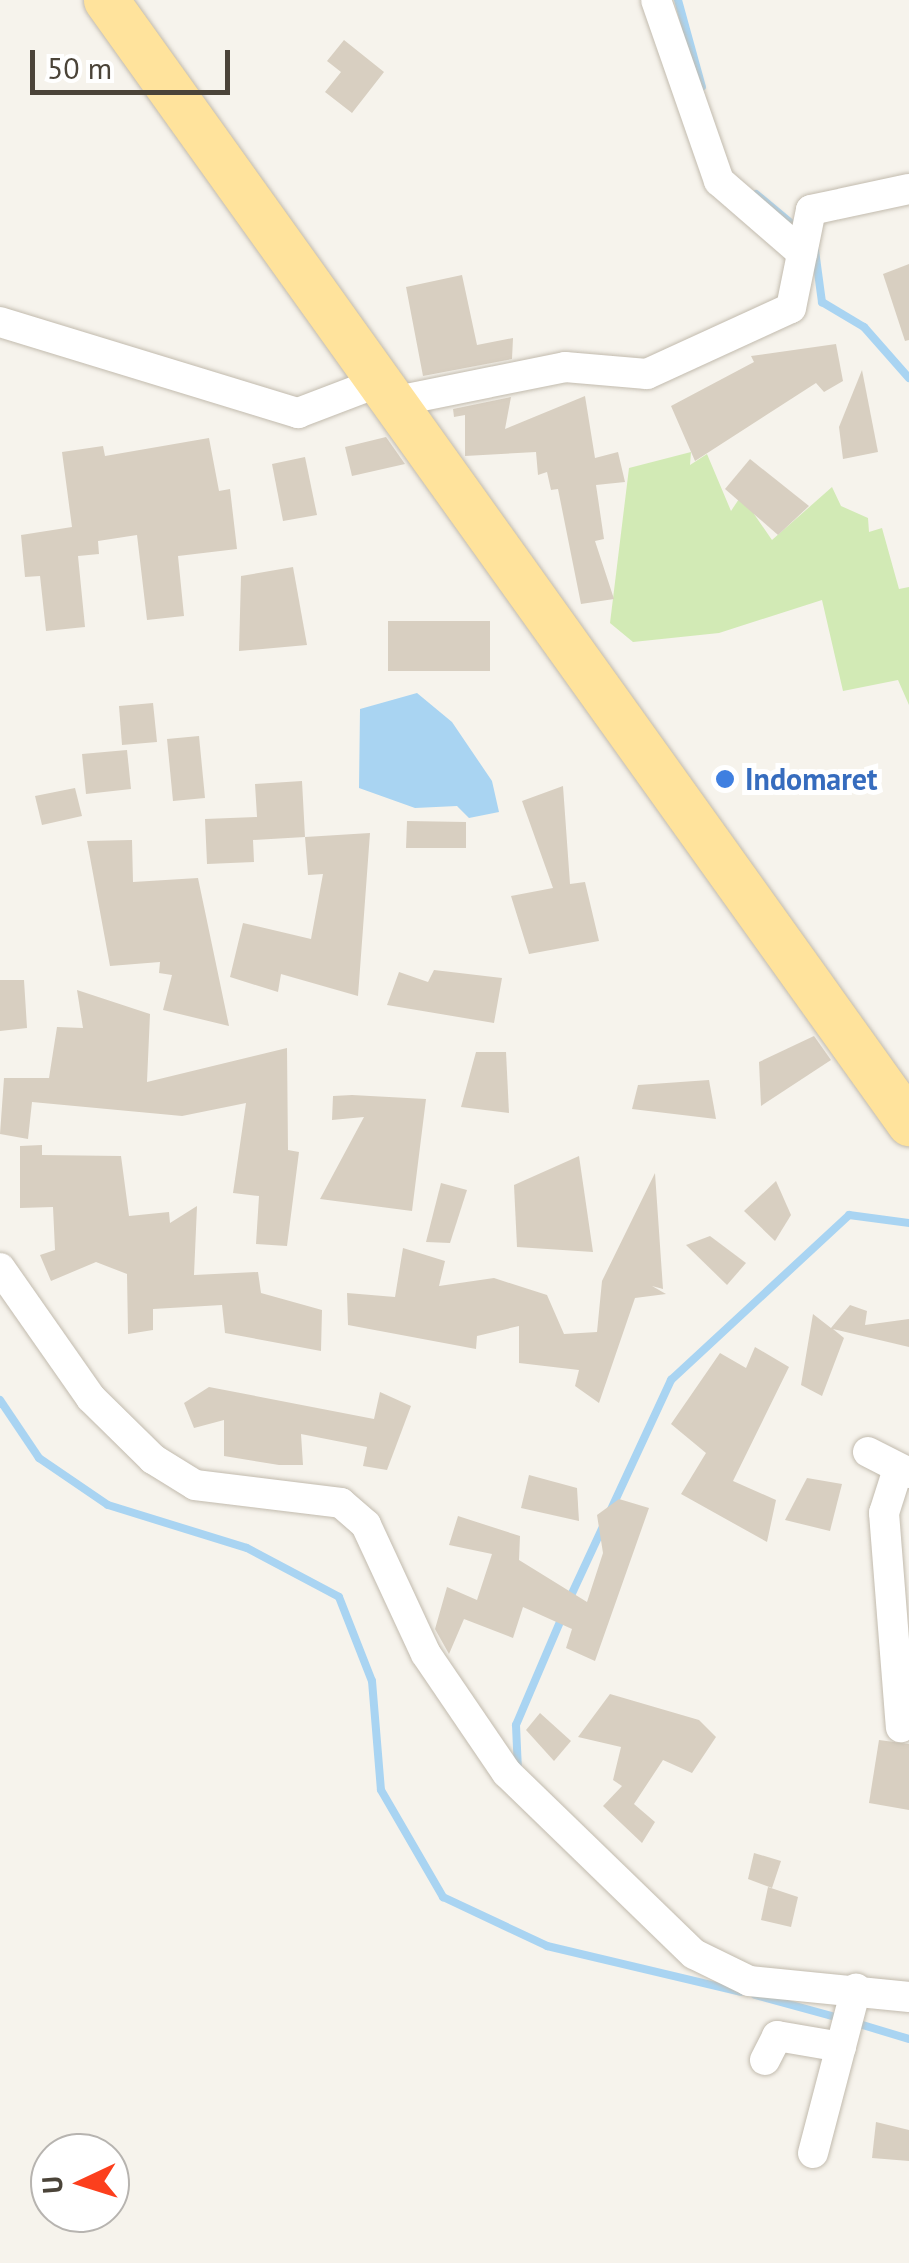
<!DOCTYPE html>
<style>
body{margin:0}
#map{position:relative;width:909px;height:2263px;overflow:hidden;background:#f6f3ec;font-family:"PT Sans",sans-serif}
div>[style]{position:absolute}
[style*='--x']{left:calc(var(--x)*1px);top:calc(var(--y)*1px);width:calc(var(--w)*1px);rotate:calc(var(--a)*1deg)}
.green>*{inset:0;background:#d2eab5}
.water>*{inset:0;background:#a9d4f2}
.stream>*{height:8px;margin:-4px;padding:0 4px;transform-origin:4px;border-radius:4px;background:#a9d4f2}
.building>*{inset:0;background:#d8cfc1}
.roads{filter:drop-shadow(0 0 2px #c2bbae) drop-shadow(0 0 2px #c2bbae)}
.minor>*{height:30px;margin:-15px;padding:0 15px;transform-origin:15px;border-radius:15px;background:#fff}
.primary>*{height:45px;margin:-22.5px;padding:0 22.5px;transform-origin:22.5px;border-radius:22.5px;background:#ffe39c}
.dots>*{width:28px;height:28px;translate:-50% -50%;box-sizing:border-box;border:5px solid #fff;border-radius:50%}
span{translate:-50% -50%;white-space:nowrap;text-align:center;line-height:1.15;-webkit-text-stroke:10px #fff;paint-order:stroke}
.shop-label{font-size:30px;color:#366cbe;font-weight:700}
.left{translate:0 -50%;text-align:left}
.north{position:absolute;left:30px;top:2133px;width:100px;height:100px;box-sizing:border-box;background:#fff;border:2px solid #b7b4b0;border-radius:50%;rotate:266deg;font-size:28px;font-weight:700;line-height:40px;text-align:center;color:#4b4439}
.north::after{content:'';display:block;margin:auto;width:35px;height:45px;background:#fc3f1d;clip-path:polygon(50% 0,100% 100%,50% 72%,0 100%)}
.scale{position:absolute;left:30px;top:50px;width:200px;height:45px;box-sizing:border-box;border:5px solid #4b4439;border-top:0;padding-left:12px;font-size:30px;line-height:35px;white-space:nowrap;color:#4b4439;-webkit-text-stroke:8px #fff;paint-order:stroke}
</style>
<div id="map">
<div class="green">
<div style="clip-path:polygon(691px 452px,690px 465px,707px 454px,731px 511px,755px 475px,754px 514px,772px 540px,832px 487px,841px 506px,868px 518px,869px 532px,882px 528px,899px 589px,909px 587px,909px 705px,898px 680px,843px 691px,822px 600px,719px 633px,633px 642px,610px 623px,629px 468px)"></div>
</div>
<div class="water">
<div style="clip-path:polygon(417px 693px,452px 722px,492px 781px,499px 812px,469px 818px,457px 806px,415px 808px,359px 788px,360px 709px)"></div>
</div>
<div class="stream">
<div style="--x:678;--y:0;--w:90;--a:74.6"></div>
<div style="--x:756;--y:194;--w:56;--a:39.9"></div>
<div style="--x:814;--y:243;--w:60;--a:82.3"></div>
<div style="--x:822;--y:302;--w:49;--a:30.8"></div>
<div style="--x:864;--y:327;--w:68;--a:48.6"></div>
<div style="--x:0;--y:1400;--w:70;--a:56.1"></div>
<div style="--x:39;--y:1458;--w:83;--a:34.3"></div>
<div style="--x:108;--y:1505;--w:145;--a:17.2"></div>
<div style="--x:247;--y:1548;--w:104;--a:28"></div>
<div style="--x:339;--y:1597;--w:90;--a:68.6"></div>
<div style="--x:372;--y:1681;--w:109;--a:85.3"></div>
<div style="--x:381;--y:1790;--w:124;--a:59.9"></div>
<div style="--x:443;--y:1897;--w:115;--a:25.2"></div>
<div style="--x:547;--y:1946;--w:199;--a:13.3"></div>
<div style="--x:568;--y:1602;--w:245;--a:-65.1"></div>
<div style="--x:671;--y:1380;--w:243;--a:-42.8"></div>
<div style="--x:849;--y:1215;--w:61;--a:7.6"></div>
<div style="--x:518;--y:1771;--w:46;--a:-92.5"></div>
<div style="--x:516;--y:1725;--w:120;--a:-66.9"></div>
<div style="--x:755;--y:1995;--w:91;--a:15.3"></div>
<div style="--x:856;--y:2023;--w:55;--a:16.8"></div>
</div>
<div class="building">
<div style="clip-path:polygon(344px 40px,384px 72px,352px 113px,325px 92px,341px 72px,327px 61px)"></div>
<div style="clip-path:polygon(909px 264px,909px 340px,905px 341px,883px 274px)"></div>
<div style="clip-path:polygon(462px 275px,477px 345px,513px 338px,512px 359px,423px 376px,406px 287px)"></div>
<div style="clip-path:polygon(836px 344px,843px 381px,824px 392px,816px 383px,695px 461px,671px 406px,754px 362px,751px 356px)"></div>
<div style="clip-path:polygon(862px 370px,878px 452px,843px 459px,839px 427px)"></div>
<div style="clip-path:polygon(585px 396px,595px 458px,618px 452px,625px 482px,596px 485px,604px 539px,595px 541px,614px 599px,581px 604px,558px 489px,551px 490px,547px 472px,538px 475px,536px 452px,465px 456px,465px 415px,454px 417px,453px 409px,511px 397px,505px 429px)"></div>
<div style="clip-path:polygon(386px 437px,405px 464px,352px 476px,345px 447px)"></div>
<div style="clip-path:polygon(209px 438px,219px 491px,230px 489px,237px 549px,178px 556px,184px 616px,147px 620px,137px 535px,98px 541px,99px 554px,78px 556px,85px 627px,46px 631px,40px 576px,25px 577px,21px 535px,72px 527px,62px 452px,103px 446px,105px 456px)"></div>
<div style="clip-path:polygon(305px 457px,317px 515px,283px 521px,272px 464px)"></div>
<div style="clip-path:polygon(750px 459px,809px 506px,778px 535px,725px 489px)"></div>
<div style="clip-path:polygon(293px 567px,307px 645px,239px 651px,241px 576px)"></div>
<div style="clip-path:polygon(388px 621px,490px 621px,490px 671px,388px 671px)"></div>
<div style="clip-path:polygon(153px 703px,157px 742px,122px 745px,119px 706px)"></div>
<div style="clip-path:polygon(199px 736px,205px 798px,173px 801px,167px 739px)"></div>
<div style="clip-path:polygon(127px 750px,131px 789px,86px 794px,82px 754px)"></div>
<div style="clip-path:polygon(302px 781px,305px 837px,253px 840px,254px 862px,207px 864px,205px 819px,257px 817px,255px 784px)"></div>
<div style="clip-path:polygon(563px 786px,570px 884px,585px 882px,599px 941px,529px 954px,511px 896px,553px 888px,522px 801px)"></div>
<div style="clip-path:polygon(75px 788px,82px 816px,42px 825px,35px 796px)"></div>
<div style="clip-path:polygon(407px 821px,466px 822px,466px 848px,406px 848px)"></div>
<div style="clip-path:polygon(370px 833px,358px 996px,281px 974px,278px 992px,230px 977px,243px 923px,311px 939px,323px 874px,308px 875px,305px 837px)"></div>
<div style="clip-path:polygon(132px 840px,133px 882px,198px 878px,229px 1026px,163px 1010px,172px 975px,159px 973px,160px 962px,110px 966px,87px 841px)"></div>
<div style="clip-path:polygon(434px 970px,502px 978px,494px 1023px,387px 1005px,399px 972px,428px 982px)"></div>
<div style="clip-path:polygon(0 980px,24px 980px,27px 1028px,0 1031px)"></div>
<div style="clip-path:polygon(77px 990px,150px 1014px,147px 1082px,287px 1048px,288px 1150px,299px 1152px,287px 1246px,256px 1244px,259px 1196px,233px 1193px,246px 1103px,182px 1116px,32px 1102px,28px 1139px,0 1134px,4px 1078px,49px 1078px,57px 1027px,83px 1028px)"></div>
<div style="clip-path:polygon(814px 1036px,831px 1060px,761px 1106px,759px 1062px)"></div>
<div style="clip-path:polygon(476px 1052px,506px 1052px,509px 1113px,461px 1107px)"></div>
<div style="clip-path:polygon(709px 1080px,716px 1119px,632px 1109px,638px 1085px)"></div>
<div style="clip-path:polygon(352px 1095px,426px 1099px,412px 1211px,320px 1199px,364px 1117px,332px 1120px,333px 1096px)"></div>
<div style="clip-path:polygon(42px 1145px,42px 1155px,121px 1156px,129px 1216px,169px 1212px,170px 1223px,197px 1206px,194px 1275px,258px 1272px,261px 1293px,322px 1310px,321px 1351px,225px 1333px,222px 1305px,153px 1309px,153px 1330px,128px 1334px,127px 1274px,96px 1262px,51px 1281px,40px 1255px,55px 1250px,53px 1207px,20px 1208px,20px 1146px)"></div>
<div style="clip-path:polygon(579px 1156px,593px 1252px,517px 1247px,514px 1185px)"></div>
<div style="clip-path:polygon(655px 1173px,663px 1289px,652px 1286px,666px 1294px,635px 1298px,599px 1403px,575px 1386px,579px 1370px,519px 1363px,519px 1326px,477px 1336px,476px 1349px,348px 1325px,347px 1293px,395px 1297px,403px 1248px,445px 1261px,439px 1286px,494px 1278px,547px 1295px,564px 1334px,597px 1332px,602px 1281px)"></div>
<div style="clip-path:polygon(776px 1181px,791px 1215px,775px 1241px,744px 1211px)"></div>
<div style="clip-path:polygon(441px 1183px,467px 1190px,450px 1243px,426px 1242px)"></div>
<div style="clip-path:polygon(710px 1236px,746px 1263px,727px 1285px,686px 1245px)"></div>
<div style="clip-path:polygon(850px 1305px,867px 1311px,865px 1325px,909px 1319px,909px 1347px,833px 1329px,844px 1338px,822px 1396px,801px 1385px,813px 1314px,831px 1328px)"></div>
<div style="clip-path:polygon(755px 1347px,789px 1367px,733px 1481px,776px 1500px,767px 1542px,681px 1494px,706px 1453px,671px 1424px,720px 1353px,746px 1368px)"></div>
<div style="clip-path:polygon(209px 1387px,374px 1419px,380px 1392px,411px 1406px,387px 1470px,363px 1466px,367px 1447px,301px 1434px,303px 1465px,279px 1465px,224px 1456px,224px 1420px,194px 1428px,184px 1403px)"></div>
<div style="clip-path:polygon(529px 1475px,577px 1488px,579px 1521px,521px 1508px)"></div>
<div style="clip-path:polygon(807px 1478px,842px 1484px,830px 1531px,785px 1520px)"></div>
<div style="clip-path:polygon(619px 1499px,649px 1508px,595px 1661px,566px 1648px,572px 1629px,523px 1607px,513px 1638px,464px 1619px,449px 1654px,435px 1629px,447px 1587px,477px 1600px,492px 1554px,449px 1545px,458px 1516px,520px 1536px,519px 1560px,587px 1602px,603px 1553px,597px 1515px)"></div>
<div style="clip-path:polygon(610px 1694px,699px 1720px,716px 1737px,692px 1773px,663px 1760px,634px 1804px,655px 1822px,642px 1843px,603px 1806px,622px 1786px,613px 1780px,621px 1747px,578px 1737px)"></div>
<div style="clip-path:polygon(540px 1713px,571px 1741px,554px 1761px,526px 1730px)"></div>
<div style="clip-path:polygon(879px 1740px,909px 1744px,909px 1810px,869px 1803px)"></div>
<div style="clip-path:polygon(754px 1853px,781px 1861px,772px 1888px,748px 1879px)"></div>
<div style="clip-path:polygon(768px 1887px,798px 1897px,791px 1927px,761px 1920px)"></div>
<div style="clip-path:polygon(876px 2122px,909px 2130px,909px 2161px,872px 2158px)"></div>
</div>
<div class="roads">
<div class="minor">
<div style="--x:656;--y:0;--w:192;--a:70.8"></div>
<div style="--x:719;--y:181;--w:110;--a:40.9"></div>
<div style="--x:0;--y:322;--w:312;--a:17"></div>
<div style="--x:298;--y:413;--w:87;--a:-20.9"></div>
<div style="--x:392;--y:402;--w:177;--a:-11.4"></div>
<div style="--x:565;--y:367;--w:82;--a:4.9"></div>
<div style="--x:647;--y:374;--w:158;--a:-24.6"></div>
<div style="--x:791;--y:308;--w:100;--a:-78.5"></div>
<div style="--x:811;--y:210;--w:100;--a:-12.1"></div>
<div style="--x:0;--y:1268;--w:159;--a:55"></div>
<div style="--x:91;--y:1398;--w:87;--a:44.5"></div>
<div style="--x:153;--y:1459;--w:49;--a:31.8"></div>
<div style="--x:195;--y:1485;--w:147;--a:7"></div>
<div style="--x:341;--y:1503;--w:33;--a:41"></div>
<div style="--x:366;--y:1525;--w:142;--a:65.1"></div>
<div style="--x:426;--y:1654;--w:144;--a:55.8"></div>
<div style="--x:507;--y:1773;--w:260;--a:44.1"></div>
<div style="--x:694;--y:1954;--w:61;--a:26.1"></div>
<div style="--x:749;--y:1981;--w:161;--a:5.7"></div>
<div style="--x:868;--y:1452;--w:46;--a:27.1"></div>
<div style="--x:898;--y:1469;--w:46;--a:107.7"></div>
<div style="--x:884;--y:1513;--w:215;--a:85.5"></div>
<div style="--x:765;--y:2060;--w:27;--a:-63"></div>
<div style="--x:777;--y:2036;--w:65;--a:9.8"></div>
<div style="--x:813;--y:2153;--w:170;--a:-75.3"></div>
</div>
<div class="primary">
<div style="--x:106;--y:0;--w:1381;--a:54.43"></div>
</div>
</div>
<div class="dots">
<div style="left:725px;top:779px;background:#3f7fe0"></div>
</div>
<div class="shop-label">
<span class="left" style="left:745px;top:779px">Indomaret</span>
</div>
<div class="north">U</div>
<div class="scale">50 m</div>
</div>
